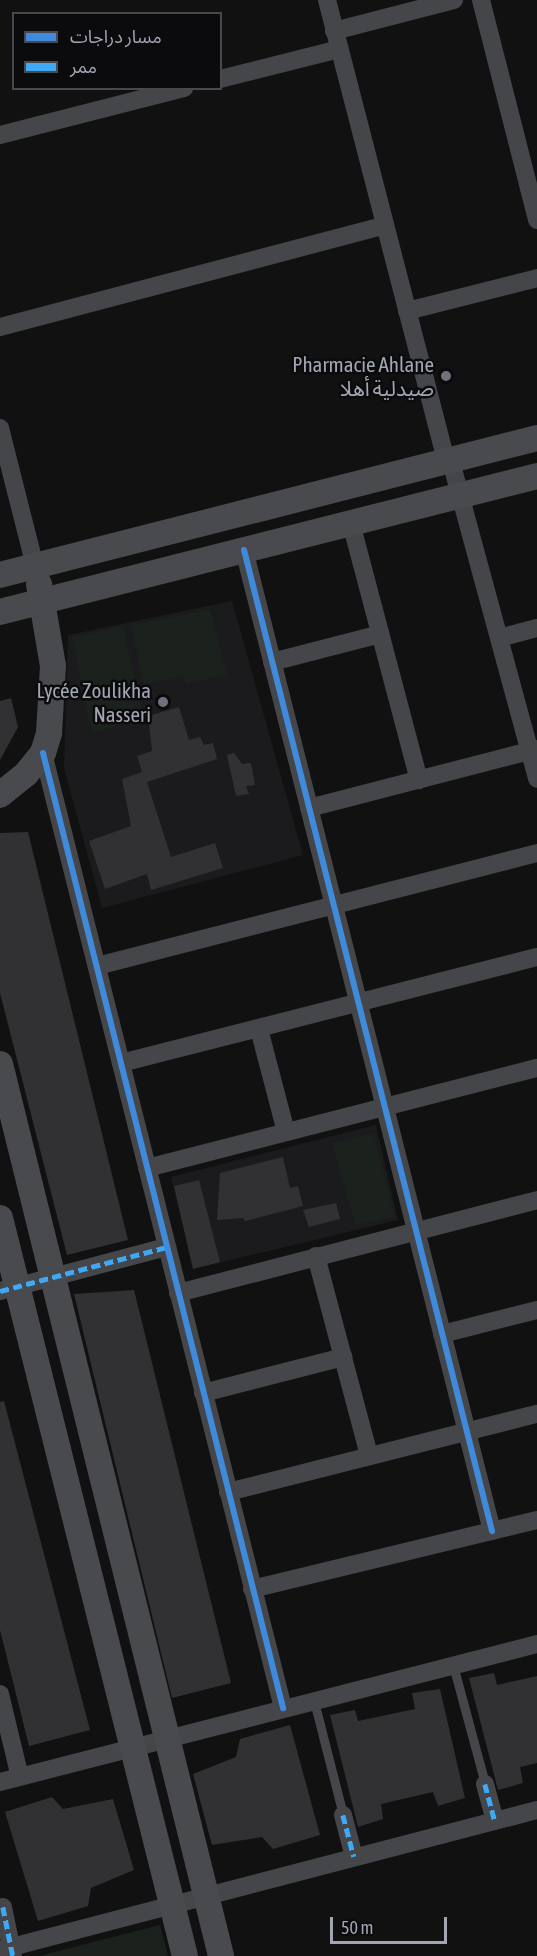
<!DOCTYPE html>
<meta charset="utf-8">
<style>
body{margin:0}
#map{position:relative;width:537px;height:1956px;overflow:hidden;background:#111;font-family:"Asap Condensed","Noto Sans Arabic",sans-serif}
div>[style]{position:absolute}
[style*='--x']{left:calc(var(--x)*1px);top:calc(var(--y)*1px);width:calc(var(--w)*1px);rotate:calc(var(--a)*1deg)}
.built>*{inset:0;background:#1b1b1d}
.green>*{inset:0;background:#1b211c}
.building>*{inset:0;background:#313133}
.lane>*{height:9px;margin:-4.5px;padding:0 4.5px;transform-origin:4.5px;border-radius:4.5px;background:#45464a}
.street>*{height:18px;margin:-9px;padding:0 9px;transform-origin:9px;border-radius:9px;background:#45464a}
.secondary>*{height:26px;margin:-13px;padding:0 13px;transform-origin:13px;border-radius:13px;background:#494a4e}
.quiet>*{height:4.5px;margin-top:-2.25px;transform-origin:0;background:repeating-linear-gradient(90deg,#3fa9f5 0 9px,transparent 0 13.5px)}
.cycleway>*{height:6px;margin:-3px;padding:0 3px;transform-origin:3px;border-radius:3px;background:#408adc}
.dots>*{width:16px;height:16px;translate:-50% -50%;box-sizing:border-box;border:3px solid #0b0b0d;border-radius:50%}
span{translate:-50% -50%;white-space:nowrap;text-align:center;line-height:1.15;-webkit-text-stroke:5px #0b0b0d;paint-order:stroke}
.poi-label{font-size:21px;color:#a2a6b2}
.right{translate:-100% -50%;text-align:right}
.legend{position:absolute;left:12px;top:12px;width:210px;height:78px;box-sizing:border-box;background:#0b0b0d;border:2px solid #47494f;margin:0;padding:8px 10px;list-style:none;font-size:18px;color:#a2a6b2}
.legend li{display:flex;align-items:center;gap:12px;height:30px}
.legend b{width:30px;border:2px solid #47494f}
.scale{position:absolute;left:330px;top:1917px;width:117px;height:27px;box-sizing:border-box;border:3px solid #a2a6b2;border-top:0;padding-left:8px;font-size:18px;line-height:21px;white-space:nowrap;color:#a2a6b2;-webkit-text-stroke:4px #0b0b0d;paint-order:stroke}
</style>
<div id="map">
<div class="built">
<div style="clip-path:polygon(232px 601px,303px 855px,102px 908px,64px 768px,68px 635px)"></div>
<div style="clip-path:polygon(376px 1125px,398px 1220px,193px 1269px,171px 1177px)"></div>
</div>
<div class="green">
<div style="clip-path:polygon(210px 609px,227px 674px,186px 684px,183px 676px,144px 685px,131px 625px)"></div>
<div style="clip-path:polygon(123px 626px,144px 719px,92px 733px,72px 637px)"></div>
<div style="clip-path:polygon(374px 1133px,395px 1217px,355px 1225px,332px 1143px)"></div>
<div style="clip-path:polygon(160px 1925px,168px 1956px,39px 1956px)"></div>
</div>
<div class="building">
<div style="clip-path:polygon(11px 698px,18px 727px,0 760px,0 701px)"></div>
<div style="clip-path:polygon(179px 707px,189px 740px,200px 737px,204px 745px,213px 743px,217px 759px,147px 782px,171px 857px,215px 843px,223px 868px,151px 890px,147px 874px,105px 889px,89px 841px,131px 826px,122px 779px,142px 772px,137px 756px,152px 751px,148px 716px)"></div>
<div style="clip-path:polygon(234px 753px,242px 764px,251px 763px,255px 785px,246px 786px,249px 794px,236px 796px,227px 755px)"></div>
<div style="clip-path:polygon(28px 832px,128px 1240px,67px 1255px,0 993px,0 833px)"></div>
<div style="clip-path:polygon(283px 1157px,290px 1188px,298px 1186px,303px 1206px,245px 1221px,243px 1218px,217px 1220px,220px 1173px)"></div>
<div style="clip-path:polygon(199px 1180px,220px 1262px,193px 1269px,174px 1186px)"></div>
<div style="clip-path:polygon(336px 1203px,340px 1219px,309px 1227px,303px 1210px)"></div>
<div style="clip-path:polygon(134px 1290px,231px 1683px,172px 1698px,74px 1294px)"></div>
<div style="clip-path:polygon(4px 1401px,90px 1730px,29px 1746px,0 1630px,0 1402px)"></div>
<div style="clip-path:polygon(494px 1673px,497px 1685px,537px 1676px,537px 1763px,520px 1767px,523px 1783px,498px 1790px,469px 1678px)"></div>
<div style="clip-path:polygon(440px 1689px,465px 1798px,438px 1806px,433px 1792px,381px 1804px,383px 1819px,358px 1827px,330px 1715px,355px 1710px,358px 1721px,415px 1709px,412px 1693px)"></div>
<div style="clip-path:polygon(290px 1725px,320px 1835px,273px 1849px,262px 1837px,212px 1845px,193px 1774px,236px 1757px,240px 1739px)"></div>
<div style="clip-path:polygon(52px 1797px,63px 1809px,113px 1799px,134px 1870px,91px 1888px,88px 1906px,38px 1921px,5px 1812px)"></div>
</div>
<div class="lane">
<div style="--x:453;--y:1665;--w:123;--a:74.9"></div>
<div style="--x:314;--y:1701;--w:118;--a:75.7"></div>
</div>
<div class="street">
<div style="--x:327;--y:0;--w:464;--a:75.5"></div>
<div style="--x:443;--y:449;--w:22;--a:63"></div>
<div style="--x:453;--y:469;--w:321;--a:74.8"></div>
<div style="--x:481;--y:0;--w:227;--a:75.7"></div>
<div style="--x:334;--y:31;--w:124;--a:-14.5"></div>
<div style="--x:220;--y:79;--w:123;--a:-14.1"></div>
<div style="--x:0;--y:135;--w:190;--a:-14.3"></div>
<div style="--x:407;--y:311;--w:134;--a:-14.2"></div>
<div style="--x:0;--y:327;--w:398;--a:-14.8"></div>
<div style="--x:0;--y:428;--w:142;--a:75.8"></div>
<div style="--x:351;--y:523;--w:266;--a:75.2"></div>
<div style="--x:244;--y:550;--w:1012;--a:75.81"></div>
<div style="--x:499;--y:638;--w:39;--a:-15"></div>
<div style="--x:272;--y:662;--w:112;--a:-14.5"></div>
<div style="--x:43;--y:753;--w:985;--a:75.89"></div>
<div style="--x:309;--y:808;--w:236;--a:-14.5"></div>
<div style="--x:97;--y:966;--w:454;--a:-14.4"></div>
<div style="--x:259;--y:1029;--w:106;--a:75.3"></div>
<div style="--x:121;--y:1063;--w:429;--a:-14.3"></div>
<div style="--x:147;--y:1168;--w:403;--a:-14.4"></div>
<div style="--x:316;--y:1256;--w:206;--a:75.1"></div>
<div style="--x:0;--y:1291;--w:173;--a:-14.8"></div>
<div style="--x:178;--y:1293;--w:371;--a:-14.5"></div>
<div style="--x:442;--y:1334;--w:98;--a:-14.2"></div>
<div style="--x:203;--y:1393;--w:145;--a:-14.4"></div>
<div style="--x:228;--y:1492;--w:319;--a:-14.2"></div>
<div style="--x:252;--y:1589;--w:293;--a:-13.6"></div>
<div style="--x:0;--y:1694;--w:85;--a:76.5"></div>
<div style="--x:0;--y:1782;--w:554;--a:-14.41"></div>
<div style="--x:485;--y:1784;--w:38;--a:75"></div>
<div style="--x:343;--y:1815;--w:43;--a:75.3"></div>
<div style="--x:3;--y:1907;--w:50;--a:78.5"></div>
<div style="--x:0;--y:1950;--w:555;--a:-14.61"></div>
</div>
<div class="secondary">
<div style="--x:0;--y:575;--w:554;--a:-14.31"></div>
<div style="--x:0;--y:612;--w:554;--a:-14.21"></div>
<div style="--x:0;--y:795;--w:33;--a:-39"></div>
<div style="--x:26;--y:774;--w:27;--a:-51"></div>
<div style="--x:43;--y:753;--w:21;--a:-73"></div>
<div style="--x:49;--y:733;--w:67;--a:-86.6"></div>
<div style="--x:53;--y:666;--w:83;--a:-99.7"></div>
<div style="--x:0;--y:1064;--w:919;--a:76.08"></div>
<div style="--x:0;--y:1218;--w:761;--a:75.93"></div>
</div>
<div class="quiet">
<div style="--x:0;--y:1291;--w:173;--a:-14.8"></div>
<div style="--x:485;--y:1784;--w:38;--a:75"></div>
<div style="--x:343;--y:1815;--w:43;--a:75.3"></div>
<div style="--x:3;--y:1907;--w:50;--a:78.5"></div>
</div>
<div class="cycleway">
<div style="--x:244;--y:550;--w:1012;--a:75.81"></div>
<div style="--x:43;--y:753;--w:985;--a:75.89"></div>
</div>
<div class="dots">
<div style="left:446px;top:376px;background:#6f727a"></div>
<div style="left:163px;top:702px;background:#6f727a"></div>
</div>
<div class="poi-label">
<span class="right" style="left:434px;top:376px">Pharmacie Ahlane<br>صيدلية أهلا</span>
<span class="right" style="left:151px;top:702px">Lycée Zoulikha<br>Nasseri</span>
</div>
<ul class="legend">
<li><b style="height:8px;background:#408adc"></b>مسار دراجات</li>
<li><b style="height:8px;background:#3fa9f5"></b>ممر</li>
</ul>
<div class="scale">50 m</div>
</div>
